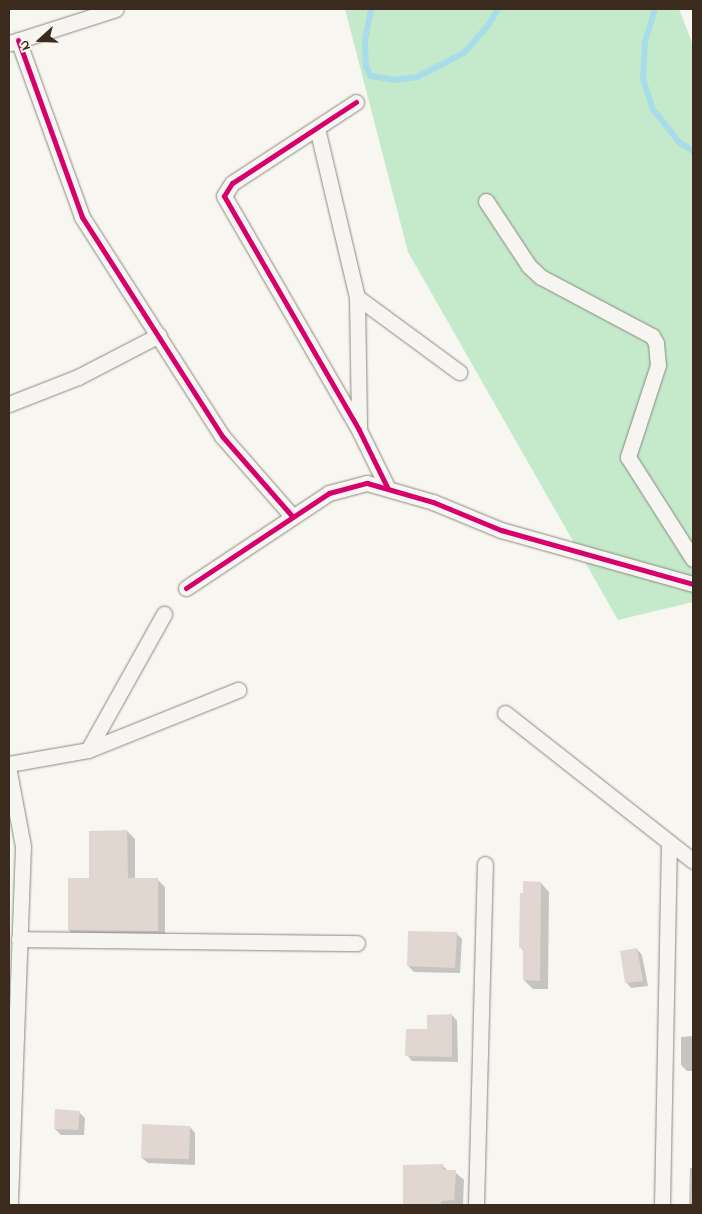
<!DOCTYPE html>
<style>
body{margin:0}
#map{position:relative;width:702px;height:1214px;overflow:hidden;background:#f8f6f0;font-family:"Indie Flower",sans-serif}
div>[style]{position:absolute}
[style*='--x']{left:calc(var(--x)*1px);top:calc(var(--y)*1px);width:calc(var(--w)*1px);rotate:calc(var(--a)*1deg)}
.green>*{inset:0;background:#c4eacb}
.shadow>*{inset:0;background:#0003}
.stream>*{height:6px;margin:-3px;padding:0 3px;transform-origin:3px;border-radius:3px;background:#a8dce8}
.building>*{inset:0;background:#e2d6d1}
.roads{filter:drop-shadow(0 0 1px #8b8781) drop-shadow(0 0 1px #8b8781)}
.minor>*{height:15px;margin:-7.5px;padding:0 7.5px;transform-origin:7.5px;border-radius:7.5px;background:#f6f5f1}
.cycleway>*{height:5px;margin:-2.5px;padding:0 2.5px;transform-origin:2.5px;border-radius:2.5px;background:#d6006c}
span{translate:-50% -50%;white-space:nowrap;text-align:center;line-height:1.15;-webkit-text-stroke:4px #fbf7ec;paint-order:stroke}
.frame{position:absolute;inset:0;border:10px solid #3b2a1e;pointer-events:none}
.north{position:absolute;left:15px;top:15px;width:50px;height:50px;-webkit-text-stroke:4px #fbf7ec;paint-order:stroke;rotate:250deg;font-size:14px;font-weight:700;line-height:20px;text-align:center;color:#3b2a1e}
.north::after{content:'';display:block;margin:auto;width:18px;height:22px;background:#3b2a1e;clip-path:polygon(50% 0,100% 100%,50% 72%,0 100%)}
</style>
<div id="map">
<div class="green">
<div style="clip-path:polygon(345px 9px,679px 9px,693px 45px,693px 602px,618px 620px,408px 252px)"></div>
</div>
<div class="shadow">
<div style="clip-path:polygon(127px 831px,135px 839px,135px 879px,157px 879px,165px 887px,165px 939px,77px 938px,69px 930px,90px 879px)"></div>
<div style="clip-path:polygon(541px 883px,549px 892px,548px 989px,533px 989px,524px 980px,524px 951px,520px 947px,524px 894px)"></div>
<div style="clip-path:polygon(456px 933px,462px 939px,460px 973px,414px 972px,408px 966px)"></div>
<div style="clip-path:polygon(637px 949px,642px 955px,648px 986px,631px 988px,626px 982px)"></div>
<div style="clip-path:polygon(452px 1015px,457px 1021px,458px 1062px,412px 1061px,407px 1055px,428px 1030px)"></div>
<div style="clip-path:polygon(693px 1036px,693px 1071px,687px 1071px,681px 1065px,681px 1037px)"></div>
<div style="clip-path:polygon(79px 1112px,85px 1118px,84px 1135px,61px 1135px,55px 1129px)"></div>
<div style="clip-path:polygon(190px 1127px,195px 1133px,195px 1165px,148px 1163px,142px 1158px)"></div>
<div style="clip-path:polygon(404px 1166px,443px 1166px,449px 1172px,455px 1172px,464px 1180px,463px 1205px,404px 1205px)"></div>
<div style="clip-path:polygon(690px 1168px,693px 1168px,693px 1205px,689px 1205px)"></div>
</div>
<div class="stream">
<div style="--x:371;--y:9;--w:33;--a:101"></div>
<div style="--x:365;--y:41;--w:26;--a:88"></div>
<div style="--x:366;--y:67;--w:10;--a:61"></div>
<div style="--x:371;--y:76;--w:24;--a:9"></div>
<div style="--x:395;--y:80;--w:22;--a:-8"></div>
<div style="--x:417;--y:77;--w:53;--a:-27.1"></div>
<div style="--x:464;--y:53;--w:38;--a:-49"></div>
<div style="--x:489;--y:24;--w:17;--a:-59"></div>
<div style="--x:655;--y:9;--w:34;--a:107"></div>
<div style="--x:645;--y:42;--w:37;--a:93"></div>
<div style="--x:643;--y:79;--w:32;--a:72"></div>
<div style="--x:653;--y:109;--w:42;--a:51.8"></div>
<div style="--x:679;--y:142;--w:17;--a:33"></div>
</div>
<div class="building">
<div style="clip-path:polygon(127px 830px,128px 878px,158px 878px,158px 931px,68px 930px,68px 878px,89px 878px,89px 831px)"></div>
<div style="clip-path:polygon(523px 881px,541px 882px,540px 981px,523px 980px,523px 948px,519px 948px,520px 893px,523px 893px)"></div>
<div style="clip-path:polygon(408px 931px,457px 932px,455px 968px,407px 966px)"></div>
<div style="clip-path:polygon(637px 948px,643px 981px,625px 983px,620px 951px)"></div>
<div style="clip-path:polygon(452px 1014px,452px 1057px,405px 1056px,406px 1029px,427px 1029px,427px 1015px)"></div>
<div style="clip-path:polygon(55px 1109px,80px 1111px,78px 1130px,54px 1129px)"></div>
<div style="clip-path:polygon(142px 1124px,190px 1126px,189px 1159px,141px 1158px)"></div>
<div style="clip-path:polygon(443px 1164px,443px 1170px,456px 1170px,454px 1200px,441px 1201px,441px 1205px,403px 1205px,403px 1165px)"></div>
</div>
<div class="roads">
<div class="minor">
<div style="--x:18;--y:40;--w:188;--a:70.1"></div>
<div style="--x:82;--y:217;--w:260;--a:57.4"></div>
<div style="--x:222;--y:436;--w:106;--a:48.8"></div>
<div style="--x:10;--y:43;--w:111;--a:-17.8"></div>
<div style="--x:356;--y:102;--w:148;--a:146.8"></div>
<div style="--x:232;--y:183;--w:15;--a:122"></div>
<div style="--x:224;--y:196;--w:270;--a:60"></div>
<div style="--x:359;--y:430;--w:64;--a:63.8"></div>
<div style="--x:317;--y:128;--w:174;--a:76.7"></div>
<div style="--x:357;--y:297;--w:132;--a:89.1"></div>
<div style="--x:486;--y:201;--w:78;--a:56.5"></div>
<div style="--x:529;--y:266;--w:16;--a:43"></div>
<div style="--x:541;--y:277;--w:126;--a:28"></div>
<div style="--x:652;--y:336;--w:8;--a:60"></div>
<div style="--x:656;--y:343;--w:22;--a:85"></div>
<div style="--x:658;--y:365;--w:97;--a:108.1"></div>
<div style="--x:628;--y:457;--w:121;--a:57.5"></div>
<div style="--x:357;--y:297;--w:127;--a:36.3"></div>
<div style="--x:9;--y:404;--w:74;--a:-21.4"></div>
<div style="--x:78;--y:377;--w:91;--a:-27.4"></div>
<div style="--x:186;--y:588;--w:172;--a:-33.6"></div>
<div style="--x:329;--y:493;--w:39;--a:-15"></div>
<div style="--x:367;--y:483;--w:69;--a:16.1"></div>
<div style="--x:433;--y:502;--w:74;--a:22.4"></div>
<div style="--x:501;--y:530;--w:199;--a:15.7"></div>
<div style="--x:505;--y:713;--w:239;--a:38.2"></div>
<div style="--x:88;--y:750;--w:156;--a:-60.8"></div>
<div style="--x:9;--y:764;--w:80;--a:-10"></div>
<div style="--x:88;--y:750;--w:162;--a:-21.8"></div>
<div style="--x:9;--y:772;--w:75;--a:79.3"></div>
<div style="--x:23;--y:846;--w:359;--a:92.1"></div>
<div style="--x:19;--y:939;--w:338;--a:0.7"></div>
<div style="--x:476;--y:1205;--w:341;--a:-88.5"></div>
<div style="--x:662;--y:1205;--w:362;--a:-88.9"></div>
</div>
</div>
<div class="cycleway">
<div style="--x:18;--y:40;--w:188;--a:70.1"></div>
<div style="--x:82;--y:217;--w:260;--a:57.4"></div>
<div style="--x:222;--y:436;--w:106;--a:48.8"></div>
<div style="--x:356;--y:102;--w:148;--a:146.8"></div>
<div style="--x:232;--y:183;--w:15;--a:122"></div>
<div style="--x:224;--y:196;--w:270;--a:60"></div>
<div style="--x:359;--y:430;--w:64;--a:63.8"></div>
<div style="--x:186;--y:588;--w:172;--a:-33.6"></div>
<div style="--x:329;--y:493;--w:39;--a:-15"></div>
<div style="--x:367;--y:483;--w:69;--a:16.1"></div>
<div style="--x:433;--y:502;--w:74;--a:22.4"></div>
<div style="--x:501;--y:530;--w:199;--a:15.7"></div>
</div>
<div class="frame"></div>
<div class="north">N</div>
</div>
